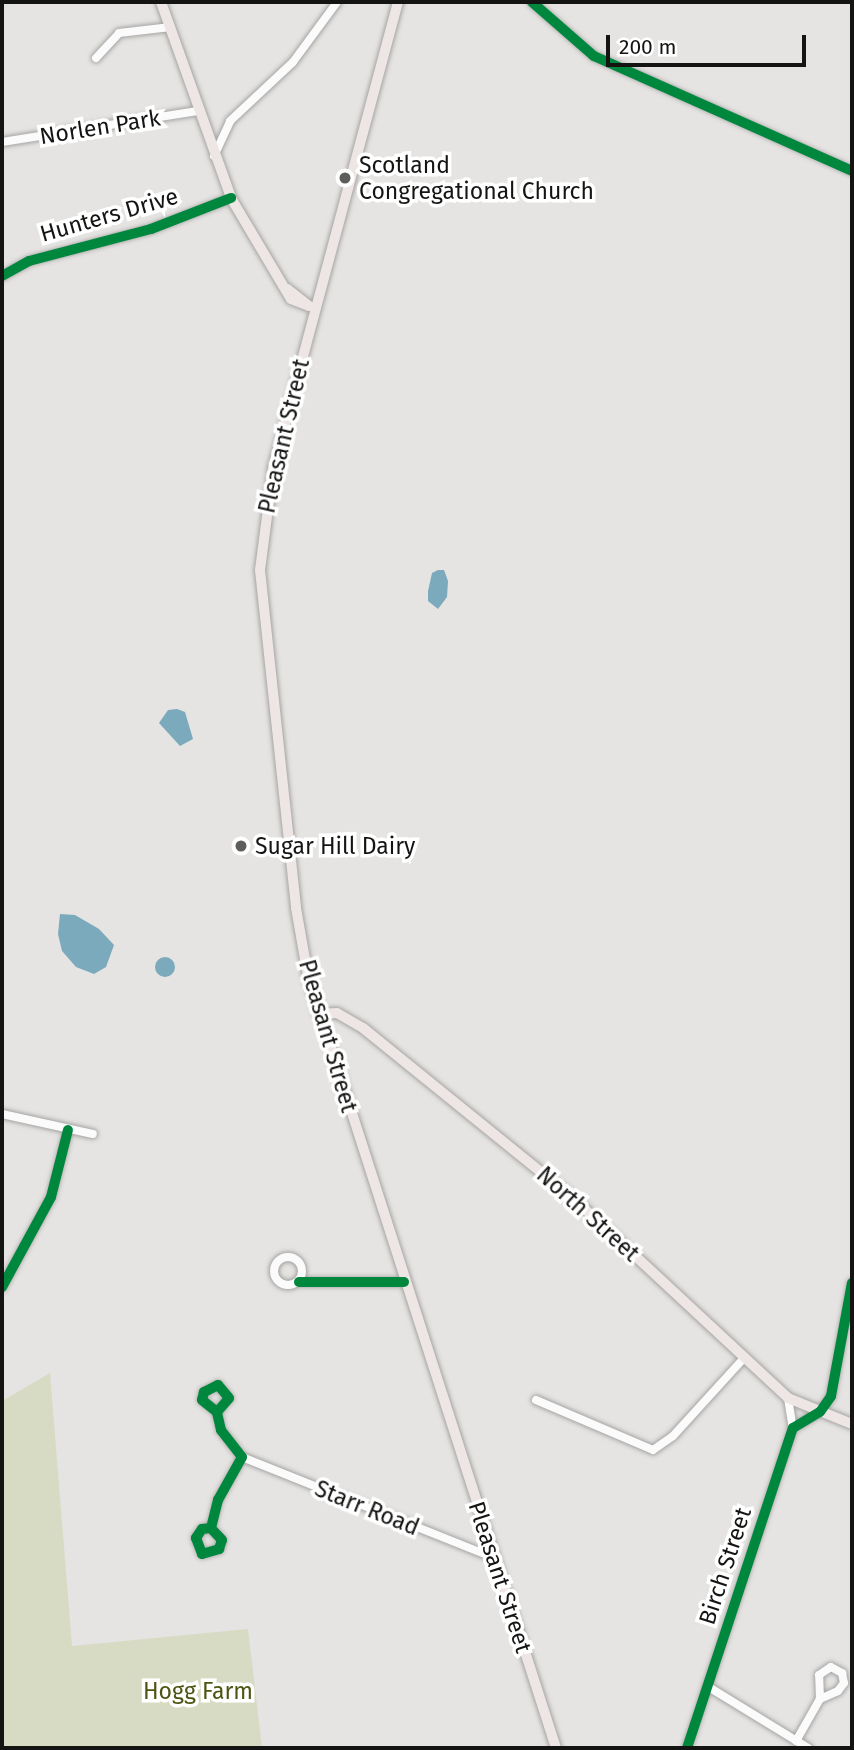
<!DOCTYPE html>
<style>
body{margin:0}
#map{position:relative;width:854px;height:1750px;overflow:hidden;background:#e5e4e2;font-family:"Fira Sans",sans-serif}
div>[style]{position:absolute}
[style*='--x']{left:calc(var(--x)*1px);top:calc(var(--y)*1px);width:calc(var(--w)*1px);rotate:calc(var(--a)*1deg)}
.green>*{inset:0;background:#d8dbc3}
.water>*{inset:0;background:#7aaabb}
.round{border-radius:50%}
.roads{filter:drop-shadow(0 0 2px #a6a5a4) drop-shadow(0 0 2px #a6a5a4)}
.minor>*{height:8px;margin:-4px;padding:0 4px;transform-origin:4px;border-radius:4px;background:#fbfbfb}
.minor>.ring{margin:-4px;padding:0;box-sizing:content-box;background:none;border:8px solid #fbfbfb;border-radius:50%}
.major>*{height:10px;margin:-5px;padding:0 5px;transform-origin:5px;border-radius:5px;background:#eee5e5}
.cycleway>*{height:10px;margin:-5px;padding:0 5px;transform-origin:5px;border-radius:5px;background:#00873e}
.dots>*{width:19px;height:19px;translate:-50% -50%;box-sizing:border-box;border:4px solid #fff;border-radius:50%}
span{translate:-50% -50%;white-space:nowrap;text-align:center;line-height:1.15;-webkit-text-stroke:7px #fff;paint-order:stroke}
.street-label{font-size:23px;color:#141413}
.poi-label{font-size:23px;color:#141413}
.left{translate:0 -50%;text-align:left}
.park-label{font-size:23px;color:#4e5411}
.frame{position:absolute;inset:0;border:4px solid #141413;pointer-events:none}
.scale{position:absolute;left:606px;top:35px;width:200px;height:32px;box-sizing:border-box;border:4px solid #141413;border-top:0;padding-left:9px;font-size:21px;line-height:24px;white-space:nowrap;color:#141413;-webkit-text-stroke:5px #fff;paint-order:stroke}
</style>
<div id="map">
<div class="green">
<div style="clip-path:polygon(50px 1373px,72px 1646px,248px 1629px,262px 1748px,2px 1748px,2px 1401px)"></div>
</div>
<div class="water">
<div style="clip-path:polygon(438px 570px,444px 570px,448px 581px,447px 597px,438px 609px,428px 601px,428px 591px,432px 573px)"></div>
<div style="clip-path:polygon(177px 709px,185px 712px,193px 739px,180px 746px,159px 723px,168px 710px)"></div>
<div style="clip-path:polygon(60px 914px,75px 915px,99px 929px,114px 945px,106px 967px,94px 974px,76px 967px,62px 951px,58px 934px)"></div>
<div class="round" style="left:155px;top:957px;width:20px;height:20px"></div>
</div>
<div class="roads">
<div class="minor">
<div style="--x:532;--y:2;--w:82;--a:41.1"></div>
<div style="--x:594;--y:56;--w:282;--a:24"></div>
<div style="--x:96;--y:58;--w:34;--a:-47"></div>
<div style="--x:119;--y:33;--w:52;--a:-6.6"></div>
<div style="--x:2;--y:142;--w:198;--a:-9"></div>
<div style="--x:214;--y:156;--w:38;--a:-65"></div>
<div style="--x:230;--y:121;--w:86;--a:-43.1"></div>
<div style="--x:293;--y:62;--w:74;--a:-53.7"></div>
<div style="--x:2;--y:276;--w:31;--a:-29"></div>
<div style="--x:29;--y:261;--w:126;--a:-14.7"></div>
<div style="--x:151;--y:229;--w:86;--a:-21.2"></div>
<div style="--x:2;--y:1114;--w:93;--a:12.4"></div>
<div class="ring" style="left:274px;top:1257px;width:20px;height:20px"></div>
<div style="--x:299;--y:1282;--w:105;--a:0"></div>
<div style="--x:2;--y:1287;--w:102;--a:-61.4"></div>
<div style="--x:51;--y:1197;--w:69;--a:-75.8"></div>
<div style="--x:788;--y:1398;--w:30;--a:81"></div>
<div style="--x:536;--y:1400;--w:127;--a:23.1"></div>
<div style="--x:653;--y:1450;--w:24;--a:-35"></div>
<div style="--x:673;--y:1436;--w:105;--a:-47.7"></div>
<div style="--x:242;--y:1457;--w:271;--a:21.8"></div>
<div style="--x:211;--y:1528;--w:9;--a:174"></div>
<div style="--x:202;--y:1529;--w:11;--a:124"></div>
<div style="--x:196;--y:1538;--w:17;--a:69"></div>
<div style="--x:202;--y:1554;--w:18;--a:-16"></div>
<div style="--x:219;--y:1549;--w:9;--a:-72"></div>
<div style="--x:222;--y:1540;--w:16;--a:-133"></div>
<div style="--x:211;--y:1528;--w:29;--a:-76"></div>
<div style="--x:218;--y:1500;--w:49;--a:-60.8"></div>
<div style="--x:242;--y:1457;--w:34;--a:-128"></div>
<div style="--x:221;--y:1430;--w:18;--a:-103"></div>
<div style="--x:217;--y:1412;--w:18;--a:-49"></div>
<div style="--x:229;--y:1398;--w:17;--a:-130"></div>
<div style="--x:218;--y:1385;--w:16;--a:153"></div>
<div style="--x:204;--y:1392;--w:8;--a:104"></div>
<div style="--x:202;--y:1400;--w:19;--a:39"></div>
<div style="--x:831;--y:1667;--w:13;--a:29"></div>
<div style="--x:842;--y:1673;--w:10;--a:79"></div>
<div style="--x:844;--y:1683;--w:10;--a:127"></div>
<div style="--x:838;--y:1691;--w:20;--a:156"></div>
<div style="--x:820;--y:1699;--w:24;--a:-92"></div>
<div style="--x:819;--y:1675;--w:14;--a:-34"></div>
<div style="--x:707;--y:1686;--w:119;--a:31.5"></div>
<div style="--x:796;--y:1741;--w:48;--a:-60.3"></div>
<div style="--x:687;--y:1748;--w:337;--a:-71.7"></div>
<div style="--x:793;--y:1428;--w:31;--a:-31"></div>
<div style="--x:820;--y:1412;--w:19;--a:-55"></div>
<div style="--x:831;--y:1396;--w:115;--a:-79.5"></div>
</div>
<div class="major">
<div style="--x:161;--y:2;--w:208;--a:70.3"></div>
<div style="--x:231;--y:198;--w:117;--a:59.3"></div>
<div style="--x:291;--y:299;--w:19;--a:21"></div>
<div style="--x:309;--y:306;--w:28;--a:-142"></div>
<div style="--x:398;--y:2;--w:484;--a:105"></div>
<div style="--x:273;--y:470;--w:101;--a:97.4"></div>
<div style="--x:260;--y:570;--w:340;--a:83.9"></div>
<div style="--x:296;--y:908;--w:69;--a:80"></div>
<div style="--x:308;--y:976;--w:811;--a:72.19"></div>
<div style="--x:319;--y:1014;--w:18;--a:-3"></div>
<div style="--x:337;--y:1013;--w:30;--a:30"></div>
<div style="--x:363;--y:1028;--w:272;--a:39"></div>
<div style="--x:574;--y:1199;--w:292;--a:42.9"></div>
<div style="--x:788;--y:1398;--w:69;--a:22.1"></div>
</div>
</div>
<div class="cycleway">
<div style="--x:532;--y:2;--w:82;--a:41.1"></div>
<div style="--x:594;--y:56;--w:282;--a:24"></div>
<div style="--x:2;--y:276;--w:31;--a:-29"></div>
<div style="--x:29;--y:261;--w:126;--a:-14.7"></div>
<div style="--x:151;--y:229;--w:86;--a:-21.2"></div>
<div style="--x:299;--y:1282;--w:105;--a:0"></div>
<div style="--x:2;--y:1287;--w:102;--a:-61.4"></div>
<div style="--x:51;--y:1197;--w:69;--a:-75.8"></div>
<div style="--x:211;--y:1528;--w:9;--a:174"></div>
<div style="--x:202;--y:1529;--w:11;--a:124"></div>
<div style="--x:196;--y:1538;--w:17;--a:69"></div>
<div style="--x:202;--y:1554;--w:18;--a:-16"></div>
<div style="--x:219;--y:1549;--w:9;--a:-72"></div>
<div style="--x:222;--y:1540;--w:16;--a:-133"></div>
<div style="--x:211;--y:1528;--w:29;--a:-76"></div>
<div style="--x:218;--y:1500;--w:49;--a:-60.8"></div>
<div style="--x:242;--y:1457;--w:34;--a:-128"></div>
<div style="--x:221;--y:1430;--w:18;--a:-103"></div>
<div style="--x:217;--y:1412;--w:18;--a:-49"></div>
<div style="--x:229;--y:1398;--w:17;--a:-130"></div>
<div style="--x:218;--y:1385;--w:16;--a:153"></div>
<div style="--x:204;--y:1392;--w:8;--a:104"></div>
<div style="--x:202;--y:1400;--w:19;--a:39"></div>
<div style="--x:687;--y:1748;--w:337;--a:-71.7"></div>
<div style="--x:793;--y:1428;--w:31;--a:-31"></div>
<div style="--x:820;--y:1412;--w:19;--a:-55"></div>
<div style="--x:831;--y:1396;--w:115;--a:-79.5"></div>
</div>
<div class="dots">
<div style="left:345px;top:178px;background:#5d5d5b"></div>
<div style="left:241px;top:846px;background:#5d5d5b"></div>
</div>
<div class="street-label">
<span style="left:100px;top:127px;rotate:-9deg">Norlen Park</span>
<span style="left:109px;top:215px;rotate:-16deg">Hunters Drive</span>
<span style="left:284px;top:436px;rotate:-77deg">Pleasant Street</span>
<span style="left:328px;top:1036px;rotate:74deg">Pleasant Street</span>
<span style="left:588px;top:1214px;rotate:42deg">North Street</span>
<span style="left:367px;top:1508px;rotate:22deg">Starr Road</span>
<span style="left:725px;top:1566px;rotate:-72deg">Birch Street</span>
<span style="left:500px;top:1577px;rotate:72deg">Pleasant Street</span>
</div>
<div class="poi-label">
<span class="left" style="left:359px;top:178px">Scotland<br>Congregational Church</span>
<span class="left" style="left:255px;top:846px">Sugar Hill Dairy</span>
</div>
<div class="park-label">
<span style="left:198px;top:1691px">Hogg Farm</span>
</div>
<div class="frame"></div>
<div class="scale">200 m</div>
</div>
